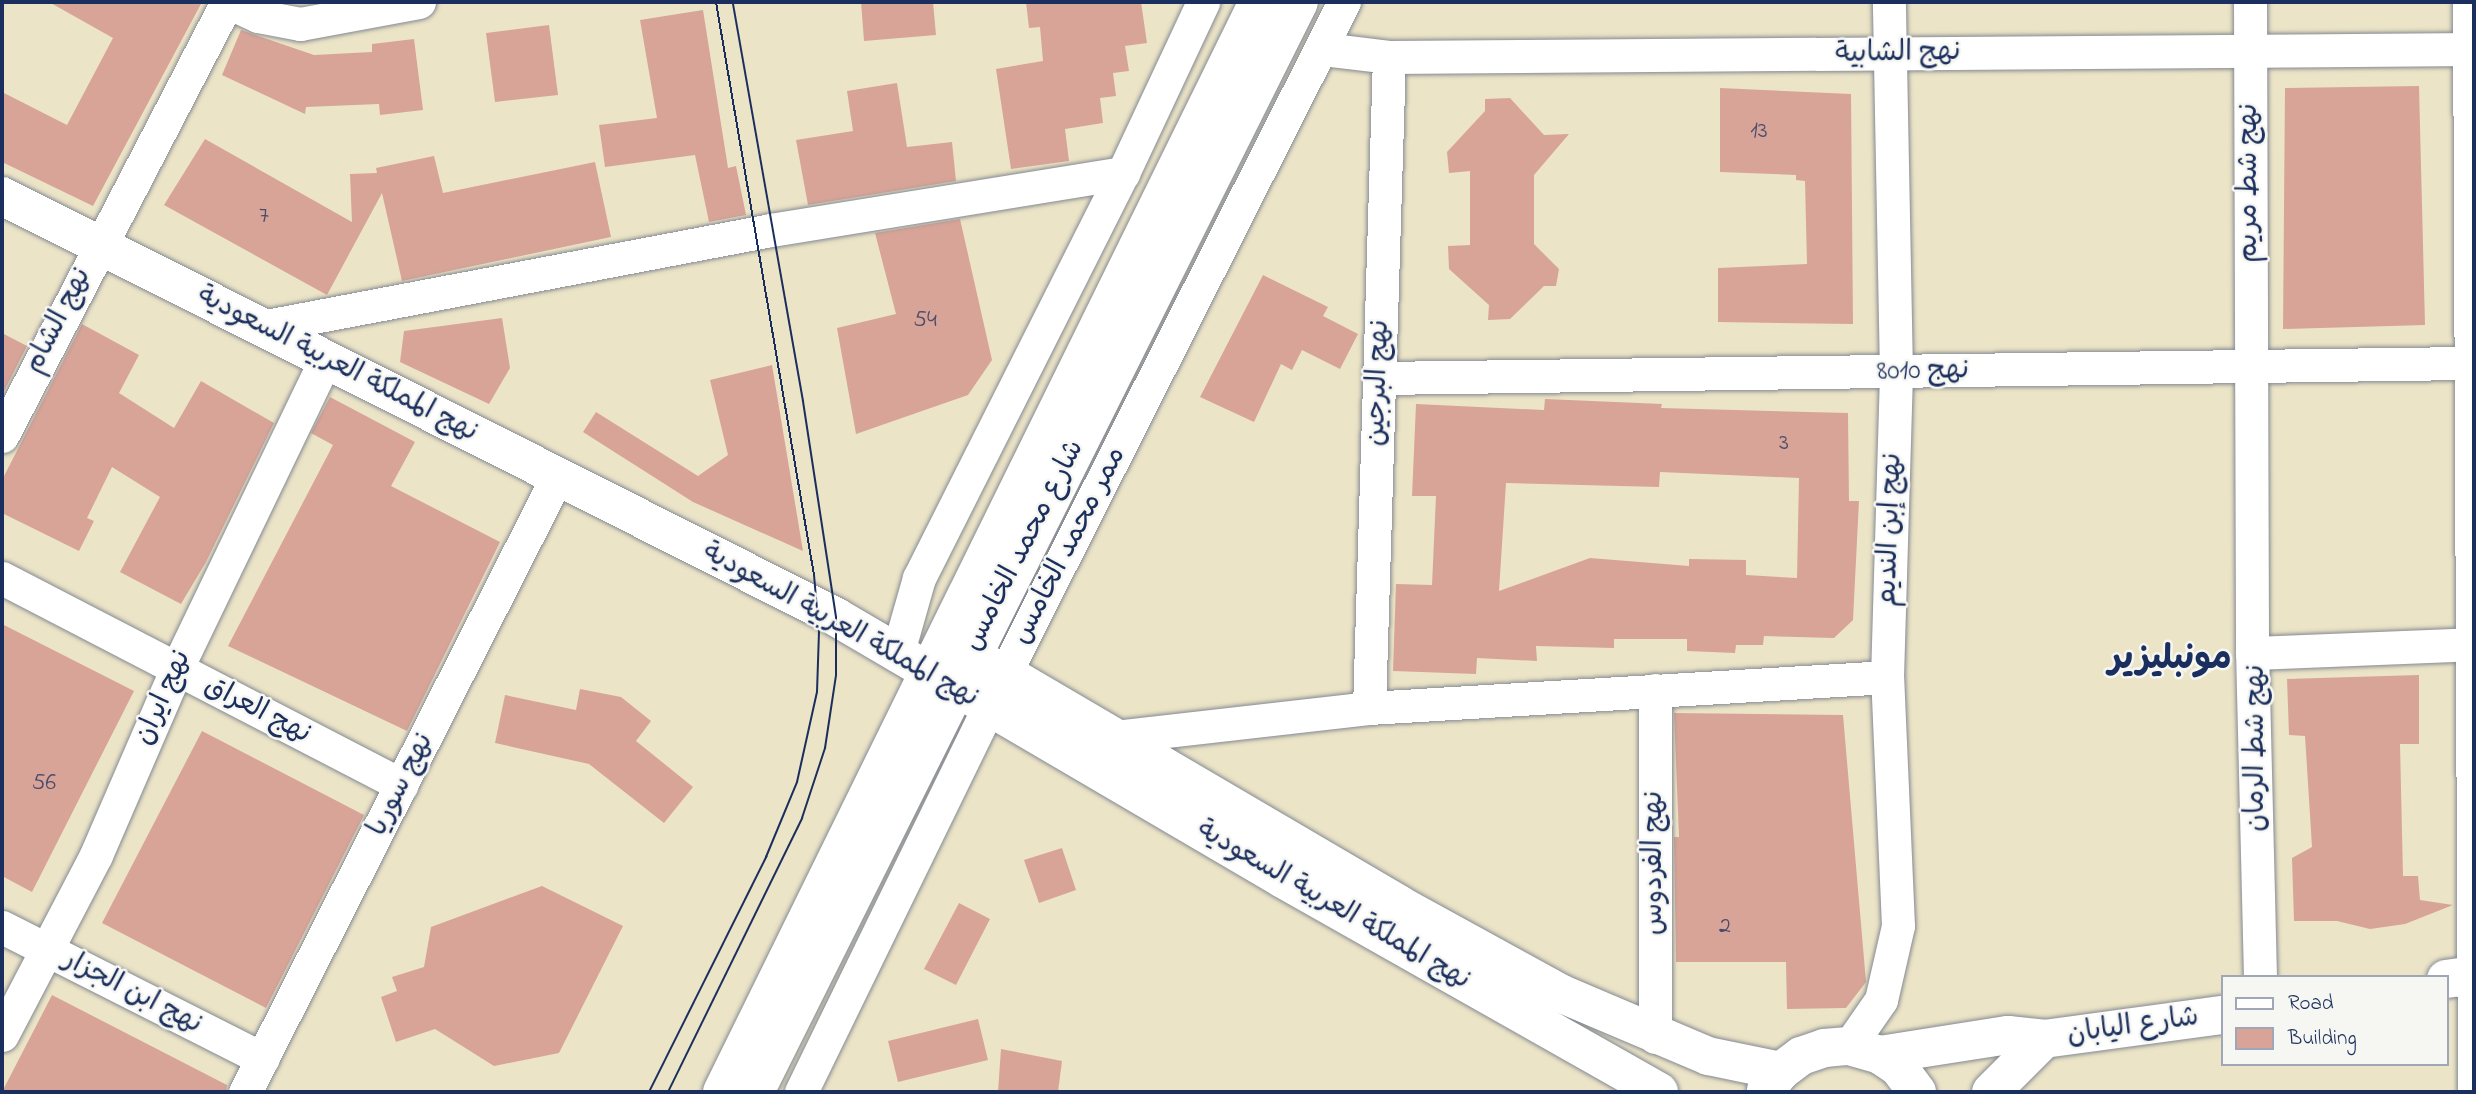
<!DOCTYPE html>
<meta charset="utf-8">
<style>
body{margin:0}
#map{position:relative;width:2476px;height:1094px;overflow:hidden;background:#ece4c7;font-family:"Indie Flower","Playpen Sans Arabic",sans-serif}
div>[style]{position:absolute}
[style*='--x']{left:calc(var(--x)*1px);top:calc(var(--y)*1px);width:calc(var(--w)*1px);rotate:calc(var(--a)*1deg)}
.building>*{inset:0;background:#d8a498}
.roads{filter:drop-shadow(0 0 2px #848a92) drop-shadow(0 0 2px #848a92)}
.street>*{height:33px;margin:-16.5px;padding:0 16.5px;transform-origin:16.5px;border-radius:16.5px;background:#fff}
.secondary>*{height:38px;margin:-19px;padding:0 19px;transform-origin:19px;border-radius:19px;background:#fff}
.primary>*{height:38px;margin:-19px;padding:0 19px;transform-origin:19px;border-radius:19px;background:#fff}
.tram>*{height:2px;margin:-1px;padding:0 1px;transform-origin:1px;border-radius:1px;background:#1b2f5e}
span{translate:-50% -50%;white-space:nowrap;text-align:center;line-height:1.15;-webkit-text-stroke:5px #f6f6f2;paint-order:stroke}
.number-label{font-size:24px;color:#4a4c6c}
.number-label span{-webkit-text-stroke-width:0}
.street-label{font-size:28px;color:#1b2f5e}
.district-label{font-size:35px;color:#1b2f5e;font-weight:700}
.frame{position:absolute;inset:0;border:4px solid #1b2f5e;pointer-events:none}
.legend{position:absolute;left:2221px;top:975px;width:228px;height:91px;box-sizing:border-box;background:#f6f6f2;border:2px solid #9ea6b7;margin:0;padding:9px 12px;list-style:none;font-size:21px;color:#1b2f5e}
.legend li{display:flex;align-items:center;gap:14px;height:35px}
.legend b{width:35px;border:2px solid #9ea6b7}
</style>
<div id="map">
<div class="building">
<div style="clip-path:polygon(49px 2px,202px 2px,93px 206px,2px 162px,2px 92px,67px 125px,113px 38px)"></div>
<div style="clip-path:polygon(861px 2px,933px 2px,936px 35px,864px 41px)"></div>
<div style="clip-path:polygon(1026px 2px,1141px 2px,1147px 43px,1125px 46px,1129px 71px,1113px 73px,1116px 96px,1100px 98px,1103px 123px,1065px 129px,1069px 161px,1011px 169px,996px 69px,1043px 61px,1040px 27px,1029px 28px)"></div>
<div style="clip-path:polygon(703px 10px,728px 168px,736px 166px,746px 215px,709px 222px,695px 155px,605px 167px,599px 125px,657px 118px,640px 20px)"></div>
<div style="clip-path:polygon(549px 25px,558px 95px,495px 102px,486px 33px)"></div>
<div style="clip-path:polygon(241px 30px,314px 55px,372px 52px,372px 44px,414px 39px,423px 110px,380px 115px,379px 104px,306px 107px,305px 114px,222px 75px)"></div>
<div style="clip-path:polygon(897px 83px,907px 147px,952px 142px,956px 181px,808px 205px,796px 140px,853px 131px,847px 91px)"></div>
<div style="clip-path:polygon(2419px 86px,2425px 325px,2283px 329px,2285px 88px)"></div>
<div style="clip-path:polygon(1720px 88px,1851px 94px,1853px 324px,1718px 322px,1718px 268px,1807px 264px,1805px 181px,1796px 180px,1796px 175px,1720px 172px)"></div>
<div style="clip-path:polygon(1510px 98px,1544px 135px,1569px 134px,1534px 175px,1534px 244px,1559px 269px,1556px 286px,1544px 286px,1510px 319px,1488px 320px,1489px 305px,1449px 269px,1448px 246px,1470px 245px,1470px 171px,1449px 173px,1447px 152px,1485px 111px,1485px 99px)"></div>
<div style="clip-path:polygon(205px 139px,352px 222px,350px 174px,377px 173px,376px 168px,434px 156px,443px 193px,595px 162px,611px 237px,402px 281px,382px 193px,327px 295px,164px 205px)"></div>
<div style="clip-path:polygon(960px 219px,992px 360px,968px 395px,856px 434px,837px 328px,896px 314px,875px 233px)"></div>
<div style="clip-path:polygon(1263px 275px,1328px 307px,1323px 316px,1358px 334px,1340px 369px,1302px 350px,1292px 370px,1281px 364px,1254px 422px,1200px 397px)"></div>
<div style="clip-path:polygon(502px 318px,510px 368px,489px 404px,400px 362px,404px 331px)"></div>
<div style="clip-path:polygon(82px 324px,139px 355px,119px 393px,174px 428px,201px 381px,274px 423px,206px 562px,181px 604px,120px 572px,160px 497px,112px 467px,87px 518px,94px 521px,79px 551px,2px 513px,2px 480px)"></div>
<div style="clip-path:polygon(2px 333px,27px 346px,2px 395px)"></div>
<div style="clip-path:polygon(772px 365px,803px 551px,693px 502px,583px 432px,596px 412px,698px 476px,728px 455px,710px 380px)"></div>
<div style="clip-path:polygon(330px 397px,415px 442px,391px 486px,500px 542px,407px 731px,228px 646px,333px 445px,311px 433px)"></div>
<div style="clip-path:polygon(evenodd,1545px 399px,1662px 404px,1661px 408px,1848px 413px,1849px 501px,1859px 501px,1853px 620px,1834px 638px,1764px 636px,1763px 645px,1736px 645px,1735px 653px,1687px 651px,1687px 639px,1614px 639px,1614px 648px,1536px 646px,1537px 661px,1477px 658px,1476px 674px,1393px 671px,1396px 584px,1432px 585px,1436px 496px,1412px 496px,1416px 404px,1544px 410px,1545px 399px,1660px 472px,1799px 478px,1797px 578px,1746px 575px,1746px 560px,1689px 559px,1689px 566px,1590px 558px,1499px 591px,1506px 483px,1659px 487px,1660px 472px)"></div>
<div style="clip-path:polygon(2px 624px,134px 691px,32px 892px,2px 876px)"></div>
<div style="clip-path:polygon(2419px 675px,2419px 744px,2400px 744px,2403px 876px,2418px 876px,2420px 900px,2453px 905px,2405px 924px,2370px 929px,2337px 921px,2294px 921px,2292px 858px,2312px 847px,2305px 736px,2289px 735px,2287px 679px)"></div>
<div style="clip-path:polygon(580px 689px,621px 697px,651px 721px,636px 741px,693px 787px,664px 823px,589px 764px,495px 743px,505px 695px,576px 710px)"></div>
<div style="clip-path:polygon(1674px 713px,1843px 715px,1866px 982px,1846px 1008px,1787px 1009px,1786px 962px,1676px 962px,1674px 837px,1679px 837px)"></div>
<div style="clip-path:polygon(202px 731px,364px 815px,266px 1008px,102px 923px)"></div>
<div style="clip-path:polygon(1062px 848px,1076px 890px,1039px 903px,1024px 860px)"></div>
<div style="clip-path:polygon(542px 886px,623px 926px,559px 1053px,494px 1066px,435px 1029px,396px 1042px,381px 997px,397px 991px,392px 977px,424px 967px,431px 927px)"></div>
<div style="clip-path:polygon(959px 903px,990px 919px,956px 985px,924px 969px)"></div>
<div style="clip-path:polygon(52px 995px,227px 1085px,226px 1092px,2px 1092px)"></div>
<div style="clip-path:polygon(978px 1019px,988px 1060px,898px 1082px,888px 1041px)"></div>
<div style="clip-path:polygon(1001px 1049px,1062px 1061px,1058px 1092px,998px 1092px)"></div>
</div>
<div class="roads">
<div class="street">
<div style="--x:228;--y:2;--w:33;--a:25"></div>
<div style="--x:258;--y:16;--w:43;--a:10.8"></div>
<div style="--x:300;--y:24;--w:121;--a:-10.5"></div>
<div style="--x:2250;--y:2;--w:651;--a:89.82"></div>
<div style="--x:2469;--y:2;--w:1090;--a:89.74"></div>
<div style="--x:1323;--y:49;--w:66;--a:6.9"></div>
<div style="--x:1389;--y:57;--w:1085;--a:-0.42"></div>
<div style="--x:261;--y:327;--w:519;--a:-10.77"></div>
<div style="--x:771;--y:230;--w:357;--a:-9.2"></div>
<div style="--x:1379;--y:378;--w:1089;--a:-0.79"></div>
<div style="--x:2;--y:436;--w:489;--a:-62.6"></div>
<div style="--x:2;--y:578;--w:450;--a:27.4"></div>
<div style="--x:897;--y:655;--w:80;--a:-74.1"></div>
<div style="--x:919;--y:578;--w:453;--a:-63.3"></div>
<div style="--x:1123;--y:173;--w:189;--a:-64.9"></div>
<div style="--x:1369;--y:708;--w:651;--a:-88.24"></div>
<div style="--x:1114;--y:737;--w:257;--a:-6.5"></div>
<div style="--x:1369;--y:708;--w:519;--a:-3.42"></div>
<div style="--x:2;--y:927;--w:292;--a:26.8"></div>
<div style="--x:2260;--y:977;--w:324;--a:-91.4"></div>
<div style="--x:2252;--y:653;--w:222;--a:-2.3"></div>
<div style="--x:2;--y:1035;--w:203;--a:-62.4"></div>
<div style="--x:96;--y:855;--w:202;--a:-66.6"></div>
<div style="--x:176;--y:670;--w:344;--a:-64.3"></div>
<div style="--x:1655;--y:1037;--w:347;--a:-90"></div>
<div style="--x:1849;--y:1046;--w:56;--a:-55.2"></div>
<div style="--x:1881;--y:1000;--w:76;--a:-77.1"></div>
<div style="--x:1898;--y:926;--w:249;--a:-92.5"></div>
<div style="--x:1887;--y:677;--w:304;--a:-88.3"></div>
<div style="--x:1896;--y:373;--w:371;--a:-91.1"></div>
<div style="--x:245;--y:1092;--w:690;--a:-63.1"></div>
<div style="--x:801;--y:1092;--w:466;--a:-64"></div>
<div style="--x:1005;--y:673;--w:752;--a:-63.2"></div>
</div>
<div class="secondary">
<div style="--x:2;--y:196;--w:934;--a:26.78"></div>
<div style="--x:836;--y:617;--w:518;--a:30.38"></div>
<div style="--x:1283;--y:879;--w:432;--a:29.5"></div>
<div style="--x:944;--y:643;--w:68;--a:26.2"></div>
<div style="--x:1005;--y:673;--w:456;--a:30.4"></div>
<div style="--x:1398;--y:904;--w:187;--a:28.8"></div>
<div style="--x:1562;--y:994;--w:159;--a:23"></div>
<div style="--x:1708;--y:1056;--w:75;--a:11.6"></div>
<div style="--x:2446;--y:979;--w:28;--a:-8"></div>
<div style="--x:1880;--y:1055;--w:130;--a:-8.9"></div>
<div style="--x:2008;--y:1035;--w:36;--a:6"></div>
<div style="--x:2044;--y:1039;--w:180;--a:-7.7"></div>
<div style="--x:1766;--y:1090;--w:24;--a:-52"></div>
<div style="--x:1781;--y:1071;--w:25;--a:-37"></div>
<div style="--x:1801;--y:1056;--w:24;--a:-19"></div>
<div style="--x:1824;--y:1048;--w:25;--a:-5"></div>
<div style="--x:1849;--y:1046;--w:32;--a:16"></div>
<div style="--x:1880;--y:1055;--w:23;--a:34"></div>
<div style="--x:1899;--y:1068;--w:30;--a:53"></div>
<div style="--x:1991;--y:1092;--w:75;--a:-45"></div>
</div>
<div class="primary">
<div style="--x:722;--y:1092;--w:1215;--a:-63.81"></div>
<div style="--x:755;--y:1092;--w:1218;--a:-63.48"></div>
</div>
</div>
<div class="tram">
<div style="--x:649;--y:1092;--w:263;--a:-63.5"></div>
<div style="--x:766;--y:857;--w:81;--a:-67.5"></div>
<div style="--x:797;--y:782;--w:92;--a:-77.5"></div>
<div style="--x:817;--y:692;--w:60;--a:-88.1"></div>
<div style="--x:819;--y:632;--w:57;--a:-95"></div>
<div style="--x:814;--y:575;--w:581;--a:-99.71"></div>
<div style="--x:668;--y:1092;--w:305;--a:-63.9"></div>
<div style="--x:802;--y:818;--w:74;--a:-71.8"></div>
<div style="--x:825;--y:748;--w:74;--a:-81.4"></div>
<div style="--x:836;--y:675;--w:58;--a:-90"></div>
<div style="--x:836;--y:617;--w:219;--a:-98.7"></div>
<div style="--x:803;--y:401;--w:405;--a:-100"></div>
</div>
<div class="number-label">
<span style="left:1759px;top:132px">13</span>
<span style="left:264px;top:217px">7</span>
<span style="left:925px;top:321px">54</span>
<span style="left:1784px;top:444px">3</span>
<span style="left:44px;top:784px">56</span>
<span style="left:1725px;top:927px">2</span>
</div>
<div class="street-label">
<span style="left:1898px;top:54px;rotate:-1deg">نهج الشابية</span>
<span style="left:2250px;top:183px;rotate:-90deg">نهج شط مريم</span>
<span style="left:59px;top:321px;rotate:-63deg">نهج الشام</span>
<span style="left:337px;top:365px;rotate:27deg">نهج المملكة العربية السعودية</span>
<span style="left:1923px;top:372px;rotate:-1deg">نهج 8010</span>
<span style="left:1379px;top:383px;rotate:-88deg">نهج البرجين</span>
<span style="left:1891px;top:530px;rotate:-88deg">نهج إبن النديم</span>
<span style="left:1025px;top:546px;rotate:-63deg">شارع محمد الخامس</span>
<span style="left:1070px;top:546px;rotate:-63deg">ممر محمد الخامس</span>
<span style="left:840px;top:626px;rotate:29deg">نهج المملكة العربية السعودية</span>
<span style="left:164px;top:698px;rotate:-66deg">نهج ايران</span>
<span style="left:257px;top:711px;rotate:27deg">نهج العراق</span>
<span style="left:2257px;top:748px;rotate:-90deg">نهج شط الرمان</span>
<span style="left:402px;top:785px;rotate:-63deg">نهج سوريا</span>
<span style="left:1655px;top:863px;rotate:-90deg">نهج الفردوس</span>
<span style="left:1333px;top:906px;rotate:30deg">نهج المملكة العربية السعودية</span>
<span style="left:132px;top:993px;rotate:27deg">نهج ابن الجزار</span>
<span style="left:2133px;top:1027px;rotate:-8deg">شارع اليابان</span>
</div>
<div class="district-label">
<span style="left:2170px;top:660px">مونبليزير</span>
</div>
<div class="frame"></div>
<ul class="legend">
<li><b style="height:9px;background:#fff"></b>Road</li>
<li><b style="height:19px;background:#d8a498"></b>Building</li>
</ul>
</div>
